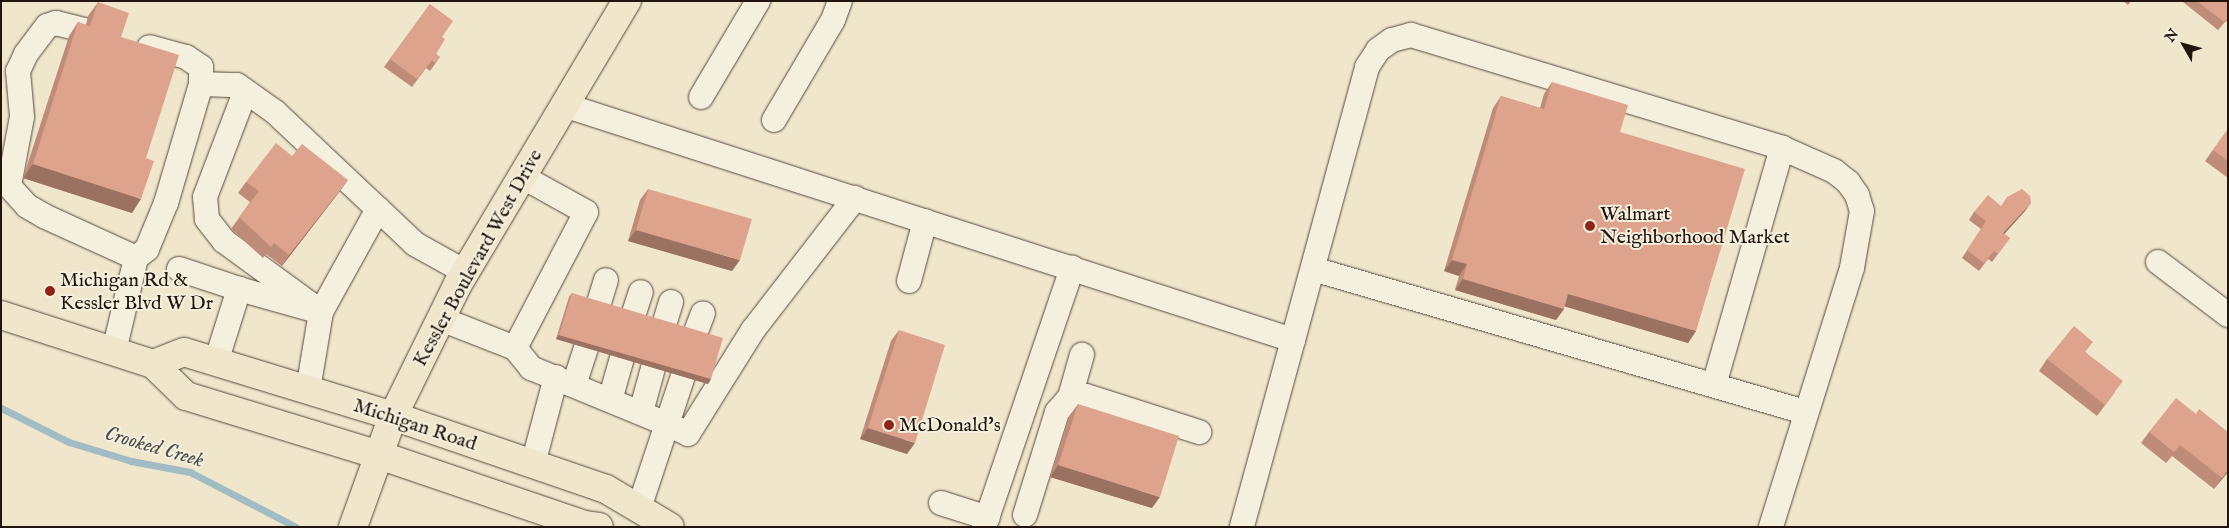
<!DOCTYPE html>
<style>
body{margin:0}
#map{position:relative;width:2229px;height:528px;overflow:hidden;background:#f0e6cc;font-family:"IM FELL English",serif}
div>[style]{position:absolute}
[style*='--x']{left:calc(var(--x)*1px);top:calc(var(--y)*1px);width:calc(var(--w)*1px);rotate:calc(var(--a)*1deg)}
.stream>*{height:7px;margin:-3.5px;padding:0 3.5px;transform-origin:3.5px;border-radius:3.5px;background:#a1bcc3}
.roads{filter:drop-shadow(0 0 1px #55493d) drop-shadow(0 0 1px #55493d)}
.minor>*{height:24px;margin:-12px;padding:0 12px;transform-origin:12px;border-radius:12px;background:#f5efde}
.major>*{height:28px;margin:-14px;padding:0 14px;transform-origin:14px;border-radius:14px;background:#f0e6cc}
.wall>*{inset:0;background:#be8c78}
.shaded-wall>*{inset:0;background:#9b7262}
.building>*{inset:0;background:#dda38c}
.dots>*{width:14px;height:14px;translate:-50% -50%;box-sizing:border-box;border:2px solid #f5efde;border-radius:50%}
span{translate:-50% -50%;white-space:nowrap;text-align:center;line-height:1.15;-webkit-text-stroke:4px #f5efde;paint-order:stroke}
.poi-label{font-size:20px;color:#21150d}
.left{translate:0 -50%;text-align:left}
.street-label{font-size:20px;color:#21150d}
.water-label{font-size:21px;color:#4e4f4d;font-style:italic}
.frame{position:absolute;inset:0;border:2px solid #21150d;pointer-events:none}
.north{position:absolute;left:2159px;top:20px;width:50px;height:50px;-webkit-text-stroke:4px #f5efde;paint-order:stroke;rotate:308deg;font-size:14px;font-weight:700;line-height:20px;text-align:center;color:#21150d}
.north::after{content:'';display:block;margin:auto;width:18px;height:22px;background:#21150d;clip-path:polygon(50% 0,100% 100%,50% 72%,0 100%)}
</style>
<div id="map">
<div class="stream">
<div style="--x:1;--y:408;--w:76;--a:26.6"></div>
<div style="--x:69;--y:442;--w:65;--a:17"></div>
<div style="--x:131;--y:461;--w:60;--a:10.6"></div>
<div style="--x:190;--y:472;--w:119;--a:27.4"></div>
</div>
<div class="roads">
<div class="minor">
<div style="--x:84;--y:30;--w:29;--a:-166"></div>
<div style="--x:56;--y:23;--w:9;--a:162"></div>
<div style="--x:47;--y:26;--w:35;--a:127"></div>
<div style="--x:26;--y:54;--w:19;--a:115"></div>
<div style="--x:18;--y:71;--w:46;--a:85"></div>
<div style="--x:22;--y:117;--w:70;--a:100.7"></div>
<div style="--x:9;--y:186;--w:27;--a:48"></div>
<div style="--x:27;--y:206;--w:20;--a:30"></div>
<div style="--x:44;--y:216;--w:101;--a:24.5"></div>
<div style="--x:136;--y:258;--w:96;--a:103.3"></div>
<div style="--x:201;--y:84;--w:36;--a:2"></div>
<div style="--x:237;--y:85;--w:47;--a:35.4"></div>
<div style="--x:275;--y:112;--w:141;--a:43.3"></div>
<div style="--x:378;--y:209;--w:118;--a:119"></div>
<div style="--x:321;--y:312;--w:120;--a:-143.8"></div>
<div style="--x:224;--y:241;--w:28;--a:-128"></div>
<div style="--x:207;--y:219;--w:22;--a:-95"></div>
<div style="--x:205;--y:197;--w:112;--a:-69.1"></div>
<div style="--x:701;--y:97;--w:112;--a:-59.3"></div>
<div style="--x:564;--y:105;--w:766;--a:17.87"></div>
<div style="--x:1293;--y:340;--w:194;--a:105.3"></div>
<div style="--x:774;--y:120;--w:116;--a:-59.5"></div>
<div style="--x:833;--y:20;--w:20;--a:-70"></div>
<div style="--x:378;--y:209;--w:51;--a:43.4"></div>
<div style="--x:415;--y:244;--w:57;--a:29.2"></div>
<div style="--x:136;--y:258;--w:14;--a:-39"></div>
<div style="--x:147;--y:249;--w:50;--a:-67.6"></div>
<div style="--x:166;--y:203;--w:124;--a:-73.6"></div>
<div style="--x:201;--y:84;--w:17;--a:-90"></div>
<div style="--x:201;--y:67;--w:18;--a:-146"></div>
<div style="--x:186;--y:57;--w:38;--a:-165"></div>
<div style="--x:2158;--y:262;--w:88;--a:37.1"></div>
<div style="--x:179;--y:269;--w:63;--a:18.4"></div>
<div style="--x:1313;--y:269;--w:512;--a:16.21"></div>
<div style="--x:909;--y:281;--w:62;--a:-75.1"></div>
<div style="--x:598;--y:306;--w:27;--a:-73"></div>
<div style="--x:633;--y:316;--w:25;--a:-72"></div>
<div style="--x:441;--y:319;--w:79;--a:21.4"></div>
<div style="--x:515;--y:348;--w:26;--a:51"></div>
<div style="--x:531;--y:368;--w:147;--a:22.4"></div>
<div style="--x:667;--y:424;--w:89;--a:108.4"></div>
<div style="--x:664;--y:325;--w:24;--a:-73"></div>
<div style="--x:695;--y:334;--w:22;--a:-69"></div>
<div style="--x:1293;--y:340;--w:283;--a:-74.8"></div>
<div style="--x:1367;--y:67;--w:20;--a:-57"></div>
<div style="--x:1378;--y:50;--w:17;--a:-36"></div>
<div style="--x:1392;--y:40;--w:20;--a:-15"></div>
<div style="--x:1411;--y:35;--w:388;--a:16.9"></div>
<div style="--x:1782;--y:148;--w:57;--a:23.9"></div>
<div style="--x:1834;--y:171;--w:18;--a:38"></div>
<div style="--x:1848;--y:182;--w:16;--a:55"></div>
<div style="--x:1857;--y:195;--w:17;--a:73"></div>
<div style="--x:1862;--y:211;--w:58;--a:100"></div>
<div style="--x:1852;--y:268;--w:271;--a:107.4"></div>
<div style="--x:515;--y:348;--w:153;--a:-62.4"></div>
<div style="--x:586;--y:212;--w:74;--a:-151"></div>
<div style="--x:216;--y:362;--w:77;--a:-72.5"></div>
<div style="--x:239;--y:289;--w:85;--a:15.7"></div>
<div style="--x:321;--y:312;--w:79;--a:99.5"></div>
<div style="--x:683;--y:376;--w:51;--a:108.4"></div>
<div style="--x:667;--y:424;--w:23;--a:25"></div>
<div style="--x:688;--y:434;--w:123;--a:-58"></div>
<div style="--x:753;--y:330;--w:167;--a:-52.3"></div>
<div style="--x:574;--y:385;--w:40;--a:-72"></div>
<div style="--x:1714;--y:385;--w:247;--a:-74"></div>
<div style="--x:1070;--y:397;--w:44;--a:-74.1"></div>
<div style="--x:610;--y:400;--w:44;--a:-74.1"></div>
<div style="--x:641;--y:412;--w:46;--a:-74.7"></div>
<div style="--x:533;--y:464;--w:90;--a:-75.2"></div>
<div style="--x:941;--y:503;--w:49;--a:17.7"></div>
<div style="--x:1025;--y:515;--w:108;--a:-72.7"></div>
<div style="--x:1057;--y:412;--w:20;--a:-49"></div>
<div style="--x:1070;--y:397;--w:16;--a:-4"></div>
<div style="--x:1086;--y:396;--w:119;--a:17.7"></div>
<div style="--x:984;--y:527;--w:274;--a:-71.2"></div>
</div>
<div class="major">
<div style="--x:1;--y:315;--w:160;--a:17.9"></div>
<div style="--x:153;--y:364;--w:46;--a:44.1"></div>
<div style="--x:186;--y:396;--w:202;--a:17"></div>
<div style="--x:379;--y:455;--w:218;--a:18.8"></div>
<div style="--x:585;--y:525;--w:14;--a:8"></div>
<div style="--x:153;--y:364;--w:33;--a:-21"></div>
<div style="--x:184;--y:352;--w:219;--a:17"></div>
<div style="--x:393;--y:416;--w:225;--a:18.9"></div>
<div style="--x:606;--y:489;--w:74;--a:30.7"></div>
<div style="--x:353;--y:527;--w:118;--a:-70.2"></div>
<div style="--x:393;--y:416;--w:147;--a:-63.8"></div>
<div style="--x:458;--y:284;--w:330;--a:-59.2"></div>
</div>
</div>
<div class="wall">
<div style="clip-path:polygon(2123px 1px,2131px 1px,2128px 5px)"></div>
<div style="clip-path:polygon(2184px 1px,2228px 1px,2228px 23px,2226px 21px,2218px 30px,2183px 2px)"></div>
<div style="clip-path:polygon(98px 2px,121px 37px,146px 158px,132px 213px,23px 178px,69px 36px,78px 22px,86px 25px,88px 16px)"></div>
<div style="clip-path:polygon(430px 4px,442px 37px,436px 54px,440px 57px,430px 71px,426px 68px,412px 87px,384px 67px)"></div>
<div style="clip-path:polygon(1552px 82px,1620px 132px,1696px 331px,1688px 343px,1564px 306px,1564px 309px,1556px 320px,1455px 290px,1459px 276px,1444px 271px,1493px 108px,1501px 96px,1540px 108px,1544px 94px)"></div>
<div style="clip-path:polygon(2228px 129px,2228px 178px,2205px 161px)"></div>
<div style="clip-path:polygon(292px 156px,348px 180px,282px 266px,266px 254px,263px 258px,231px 229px,250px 202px,238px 193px,246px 182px)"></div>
<div style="clip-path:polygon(648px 189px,732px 271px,628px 241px,640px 200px)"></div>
<div style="clip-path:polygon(2001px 206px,2025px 211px,2004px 234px,2010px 238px,1992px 262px,1988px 259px,1979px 271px,1962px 258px,1981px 229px,1969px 220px,1974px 212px)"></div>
<div style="clip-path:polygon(572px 293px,711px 379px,708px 384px,556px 339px,569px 297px)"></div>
<div style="clip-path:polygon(899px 330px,907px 454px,860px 439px,891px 341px)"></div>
<div style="clip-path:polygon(2086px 352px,2115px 392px,2097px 416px,2039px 371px,2047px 359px)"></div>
<div style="clip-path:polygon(1078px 404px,1152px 508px,1050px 477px,1070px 415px)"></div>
<div style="clip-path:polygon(2196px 414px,2228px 432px,2228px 472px,2214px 489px,2172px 456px,2166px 463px,2141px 443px,2149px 432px)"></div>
</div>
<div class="shaded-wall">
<div style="clip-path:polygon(33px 164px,141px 199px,132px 213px,23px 178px)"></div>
<div style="clip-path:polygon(348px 180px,340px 191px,282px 266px,289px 255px)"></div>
<div style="clip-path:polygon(2031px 203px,2025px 211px,1998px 241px,2003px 233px)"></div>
<div style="clip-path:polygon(636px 230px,740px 260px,732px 271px,628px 241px)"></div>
<div style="clip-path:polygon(1452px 260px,1467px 264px,1459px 276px,1444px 271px)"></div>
<div style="clip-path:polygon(1463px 279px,1564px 309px,1556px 320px,1455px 290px)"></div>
<div style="clip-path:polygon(1568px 294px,1696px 331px,1688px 343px,1560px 305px)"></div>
<div style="clip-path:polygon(559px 335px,711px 379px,708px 384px,556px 339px)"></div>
<div style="clip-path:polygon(868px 428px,915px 443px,907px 454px,860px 439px)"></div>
<div style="clip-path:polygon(1058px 465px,1160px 497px,1152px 508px,1050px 477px)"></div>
<div style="clip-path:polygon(2228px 470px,2228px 472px,2214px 489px,2222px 478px)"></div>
</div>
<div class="building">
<div style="clip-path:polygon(2197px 1px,2228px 1px,2228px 18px,2224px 22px)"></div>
<div style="clip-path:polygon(98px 2px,129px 13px,121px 37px,179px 55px,146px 158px,154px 161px,141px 199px,33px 164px,78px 22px,90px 26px)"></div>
<div style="clip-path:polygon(430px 4px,453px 21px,442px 37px,445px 39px,436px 54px,440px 57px,435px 63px,432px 60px,417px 79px,390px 59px)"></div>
<div style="clip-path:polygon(1552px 82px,1628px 105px,1620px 132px,1745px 169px,1696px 331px,1568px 294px,1564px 309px,1463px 279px,1467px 264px,1452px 260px,1501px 96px,1544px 109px)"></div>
<div style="clip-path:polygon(2228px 129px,2228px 161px,2213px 150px)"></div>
<div style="clip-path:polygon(276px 143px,292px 156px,302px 144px,348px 180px,289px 255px,274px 243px,271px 247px,239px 217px,259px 191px,246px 182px)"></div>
<div style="clip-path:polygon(648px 189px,752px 219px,740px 260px,636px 230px)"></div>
<div style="clip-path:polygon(2022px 189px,2030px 196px,2031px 203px,2003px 233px,2010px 238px,1998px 254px,1994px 251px,1984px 263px,1967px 250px,1986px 221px,1974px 212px,1988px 195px,2001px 206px,2007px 197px)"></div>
<div style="clip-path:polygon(572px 293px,723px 338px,711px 379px,559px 335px)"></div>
<div style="clip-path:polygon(2074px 326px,2093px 342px,2085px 352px,2123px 381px,2105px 405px,2047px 359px)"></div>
<div style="clip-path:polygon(899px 330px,945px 345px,915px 443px,868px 428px)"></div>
<div style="clip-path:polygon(2176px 398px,2196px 414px,2199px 409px,2228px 432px,2228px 470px,2222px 478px,2180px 445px,2174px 452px,2149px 432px)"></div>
<div style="clip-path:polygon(1078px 404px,1179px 436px,1160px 497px,1058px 465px)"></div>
</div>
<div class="dots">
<div style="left:1590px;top:226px;background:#8f2418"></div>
<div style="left:50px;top:291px;background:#8f2418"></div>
<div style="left:889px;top:425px;background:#8f2418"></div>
</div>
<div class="poi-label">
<span class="left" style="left:1600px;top:226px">Walmart<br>Neighborhood Market</span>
<span class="left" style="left:60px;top:292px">Michigan Rd &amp;<br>Kessler Blvd W Dr</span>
<span class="left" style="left:899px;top:425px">McDonald's</span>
</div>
<div class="street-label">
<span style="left:478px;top:258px;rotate:-61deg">Kessler Boulevard West Drive</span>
<span style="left:415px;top:425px;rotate:18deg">Michigan Road</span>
</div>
<div class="water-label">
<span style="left:154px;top:448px;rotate:16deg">Crooked Creek</span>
</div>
<div class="frame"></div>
<div class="north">N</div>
</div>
